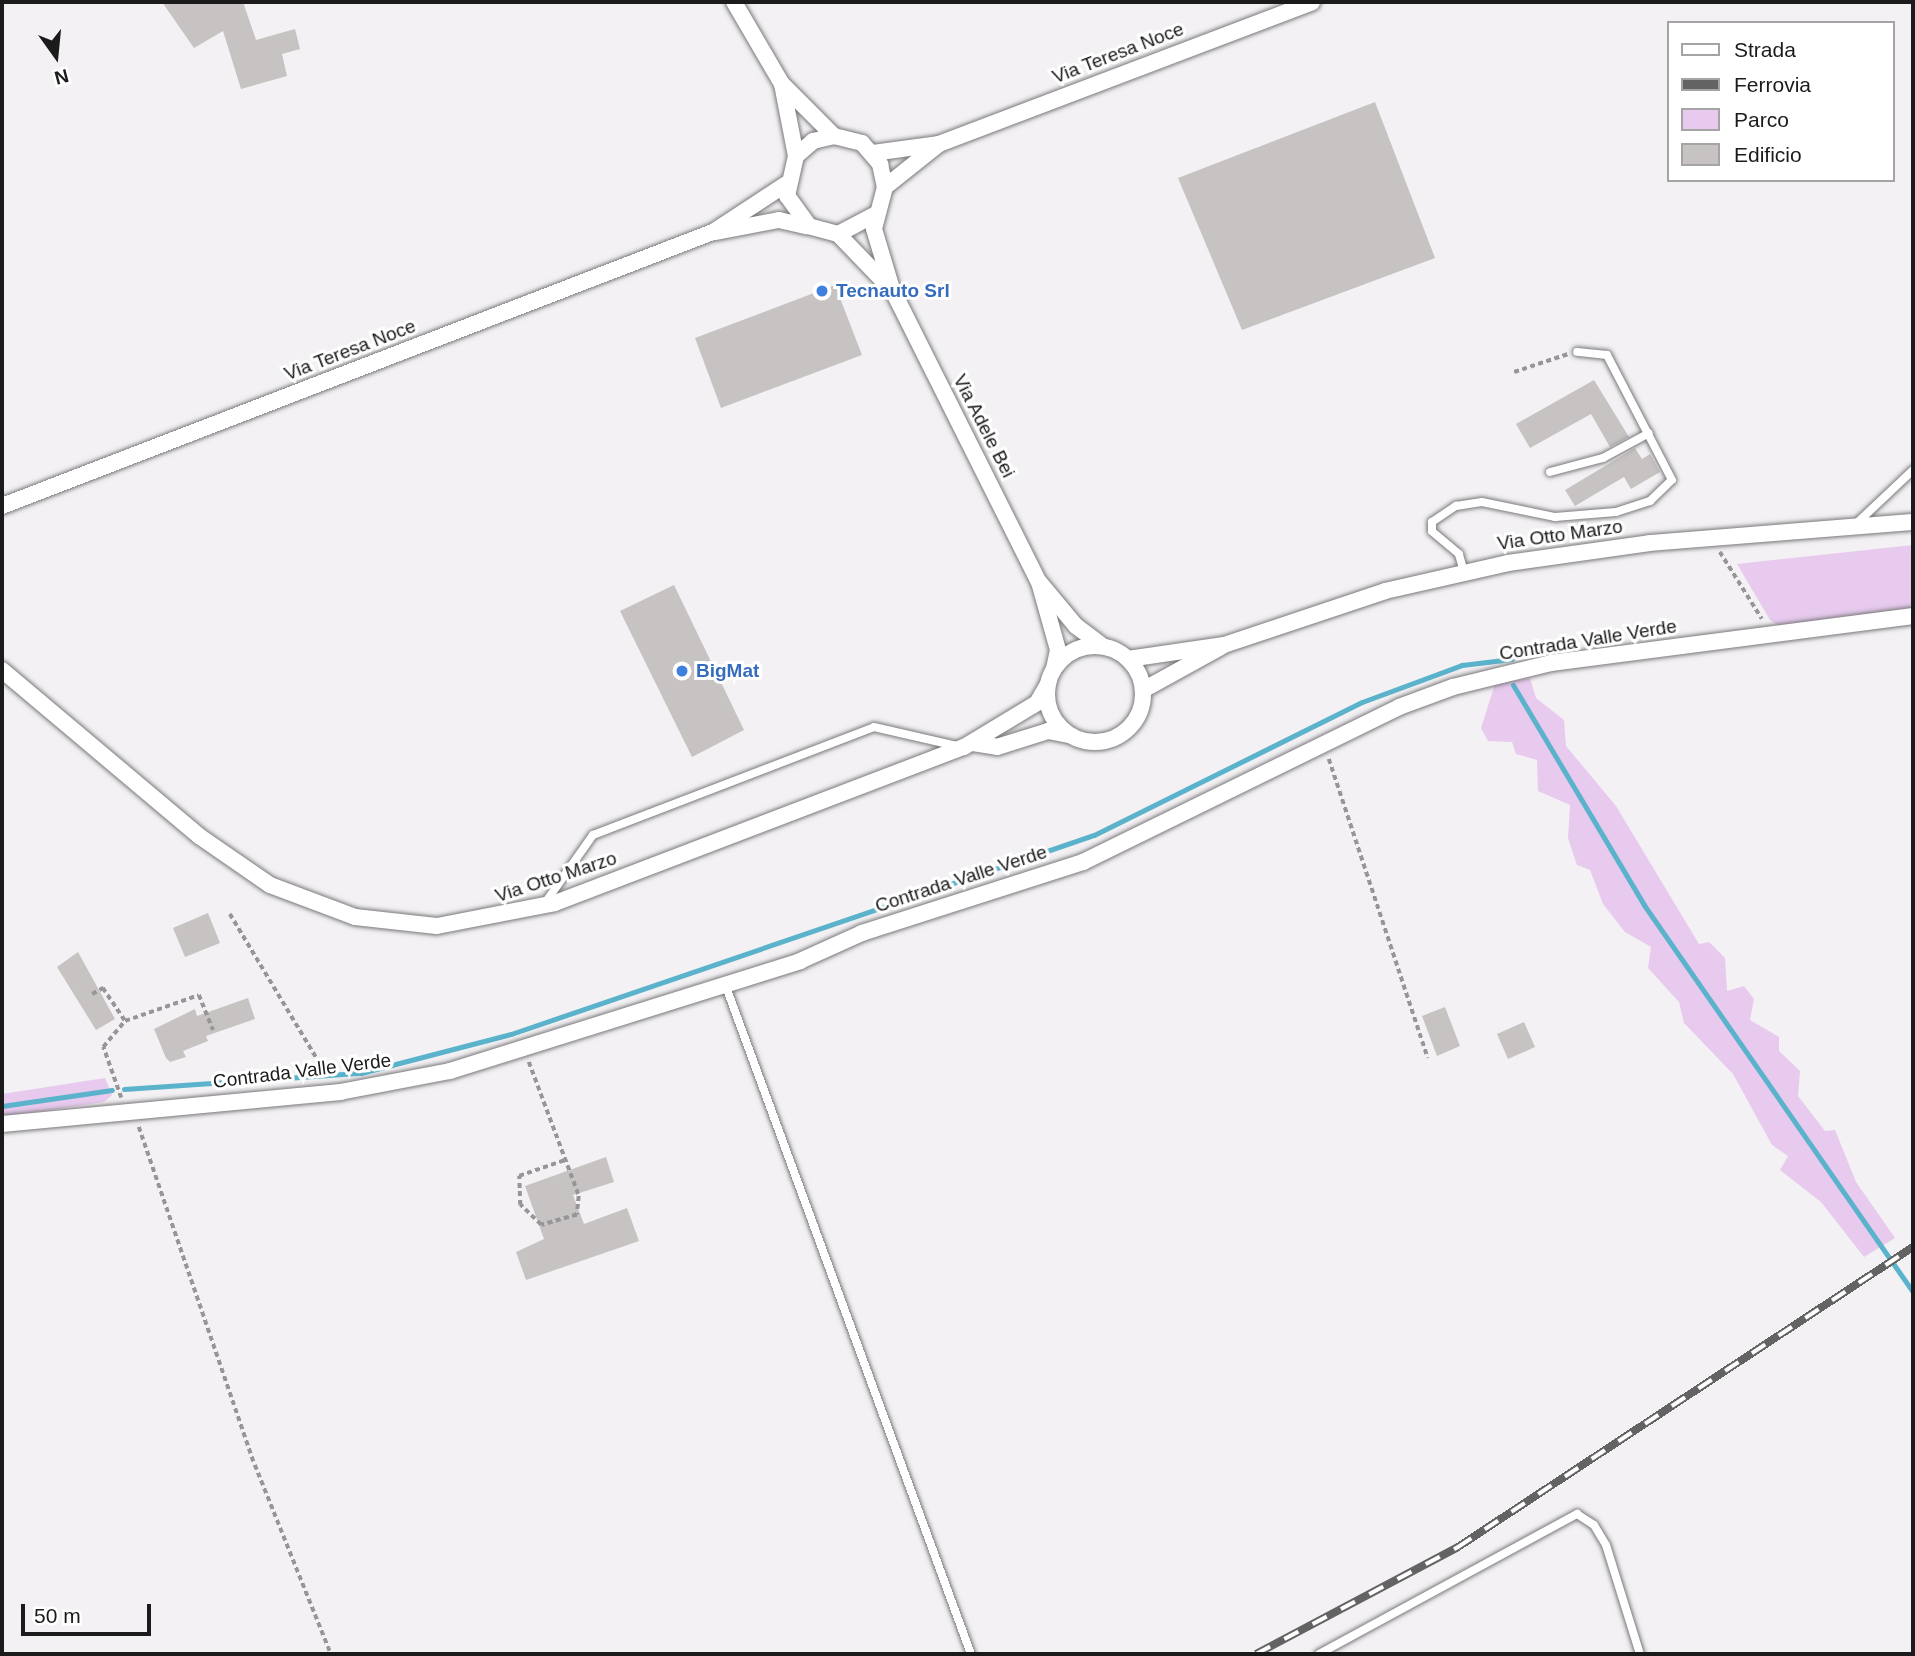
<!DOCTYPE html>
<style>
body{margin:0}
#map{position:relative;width:1915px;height:1656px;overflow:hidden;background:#f3f1f4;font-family:Helvetica,sans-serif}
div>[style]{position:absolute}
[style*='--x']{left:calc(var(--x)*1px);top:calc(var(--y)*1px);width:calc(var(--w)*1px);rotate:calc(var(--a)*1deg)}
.green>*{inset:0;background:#e7caee}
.stream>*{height:5px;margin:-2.5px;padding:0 2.5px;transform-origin:2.5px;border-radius:2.5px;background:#5ab3cb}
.building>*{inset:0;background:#c7c3c2}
.path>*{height:3.5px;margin-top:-1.75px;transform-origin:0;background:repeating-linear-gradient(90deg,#969597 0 5px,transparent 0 8.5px)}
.roads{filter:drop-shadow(0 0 2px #7a787b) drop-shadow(0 0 2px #7a787b)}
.lane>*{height:8px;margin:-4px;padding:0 4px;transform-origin:4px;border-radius:4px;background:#fff}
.street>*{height:16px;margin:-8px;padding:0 8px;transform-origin:8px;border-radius:8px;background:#fff}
.street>.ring{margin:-8px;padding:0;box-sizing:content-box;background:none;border:16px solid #fff;border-radius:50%}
.rail>*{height:8px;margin-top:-4px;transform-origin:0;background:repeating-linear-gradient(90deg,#fff 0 16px,#646364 0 32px);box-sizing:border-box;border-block:2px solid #646364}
.dots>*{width:19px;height:19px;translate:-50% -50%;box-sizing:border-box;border:4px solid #fff;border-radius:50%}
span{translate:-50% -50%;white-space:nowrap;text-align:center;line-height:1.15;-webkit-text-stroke:6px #fff;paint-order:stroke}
.street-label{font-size:19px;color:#1c1b1c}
.shop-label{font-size:19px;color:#366cbe;font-weight:700}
.left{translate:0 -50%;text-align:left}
.frame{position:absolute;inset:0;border:4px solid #1c1b1c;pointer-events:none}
.legend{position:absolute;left:1667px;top:21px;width:228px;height:161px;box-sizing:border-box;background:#fff;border:2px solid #a4a4a4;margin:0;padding:9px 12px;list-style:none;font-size:21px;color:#1c1b1c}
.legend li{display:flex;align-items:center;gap:14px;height:35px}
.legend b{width:35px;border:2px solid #a4a4a4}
.north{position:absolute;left:21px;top:21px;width:70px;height:70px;-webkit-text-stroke:5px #fff;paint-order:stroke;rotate:165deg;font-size:19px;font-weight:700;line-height:28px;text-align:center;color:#1c1b1c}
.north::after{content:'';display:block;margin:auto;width:24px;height:32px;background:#1c1b1c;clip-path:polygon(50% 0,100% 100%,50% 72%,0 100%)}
.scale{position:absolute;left:21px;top:1604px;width:130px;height:32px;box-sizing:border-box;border:4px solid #1c1b1c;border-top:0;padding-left:9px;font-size:21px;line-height:24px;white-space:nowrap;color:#1c1b1c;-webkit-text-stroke:5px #fff;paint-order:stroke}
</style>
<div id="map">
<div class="green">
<div style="clip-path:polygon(1913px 545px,1913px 610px,1784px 629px,1770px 620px,1737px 564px)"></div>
<div style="clip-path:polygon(1530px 678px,1536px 698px,1564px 720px,1566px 746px,1616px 806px,1699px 944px,1709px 942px,1725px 958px,1727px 991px,1744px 986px,1754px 999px,1750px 1020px,1779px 1037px,1779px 1051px,1800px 1071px,1798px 1096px,1825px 1131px,1835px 1130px,1856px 1182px,1895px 1238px,1864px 1257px,1821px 1202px,1780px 1170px,1788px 1156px,1772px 1145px,1733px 1074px,1684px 1023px,1679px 1002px,1648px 968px,1651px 947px,1625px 932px,1603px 904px,1590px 870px,1577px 865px,1568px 838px,1570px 805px,1538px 791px,1537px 760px,1516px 754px,1512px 742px,1488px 741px,1481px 728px,1495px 684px)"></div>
<div style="clip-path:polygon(105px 1078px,112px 1095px,104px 1102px,2px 1117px,2px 1094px)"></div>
</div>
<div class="stream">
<div style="--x:1513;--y:685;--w:256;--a:59.2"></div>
<div style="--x:1644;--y:905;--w:471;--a:55.2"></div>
<div style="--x:124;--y:1089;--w:238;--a:-3.9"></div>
<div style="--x:361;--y:1073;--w:155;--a:-14.6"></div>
<div style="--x:511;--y:1034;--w:616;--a:-18.85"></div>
<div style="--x:1094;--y:835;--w:299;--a:-26.4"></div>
<div style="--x:1362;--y:702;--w:107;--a:-20.3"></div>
<div style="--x:1462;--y:665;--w:50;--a:-6.8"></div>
<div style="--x:2;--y:1106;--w:111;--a:-8.3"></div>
</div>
<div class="building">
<div style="clip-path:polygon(162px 2px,243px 2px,256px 40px,295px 29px,300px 49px,282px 54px,287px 76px,241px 89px,223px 31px,194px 48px)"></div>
<div style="clip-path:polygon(1375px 102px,1435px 258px,1242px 330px,1178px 178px)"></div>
<div style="clip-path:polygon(835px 285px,862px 355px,721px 408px,695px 338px)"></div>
<div style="clip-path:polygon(1594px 380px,1629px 437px,1610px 447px,1591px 414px,1530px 448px,1516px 424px)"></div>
<div style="clip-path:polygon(1635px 448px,1642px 459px,1650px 454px,1660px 472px,1631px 489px,1624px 477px,1575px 506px,1565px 490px)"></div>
<div style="clip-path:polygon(674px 585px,744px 730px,692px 757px,620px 611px)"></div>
<div style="clip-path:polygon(208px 913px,220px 943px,185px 957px,173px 928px)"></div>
<div style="clip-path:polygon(78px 952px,115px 1019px,96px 1030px,57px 967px)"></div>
<div style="clip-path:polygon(248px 998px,255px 1019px,206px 1036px,208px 1041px,183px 1051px,186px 1057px,170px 1062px,166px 1058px,154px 1029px,195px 1009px,197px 1016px)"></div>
<div style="clip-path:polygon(1445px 1007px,1460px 1046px,1437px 1056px,1422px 1016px)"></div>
<div style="clip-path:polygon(1524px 1022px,1535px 1047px,1508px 1059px,1497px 1034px)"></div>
<div style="clip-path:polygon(606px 1157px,614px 1182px,573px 1195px,584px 1224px,627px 1208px,639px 1241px,526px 1280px,516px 1252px,544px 1239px,525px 1186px)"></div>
</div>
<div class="path">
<div style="--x:1514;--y:372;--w:57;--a:-18.4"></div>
<div style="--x:1720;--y:552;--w:79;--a:57.9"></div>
<div style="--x:1329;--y:759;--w:315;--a:71.7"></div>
<div style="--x:230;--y:914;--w:190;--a:59"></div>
<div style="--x:92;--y:994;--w:13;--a:-29"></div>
<div style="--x:103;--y:988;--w:40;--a:56"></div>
<div style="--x:529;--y:1062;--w:143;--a:69.5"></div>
<div style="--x:579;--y:1196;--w:19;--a:96"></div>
<div style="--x:577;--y:1215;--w:37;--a:164"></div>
<div style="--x:541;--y:1225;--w:29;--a:-136"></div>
<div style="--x:520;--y:1205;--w:29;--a:-92"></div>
<div style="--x:519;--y:1176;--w:49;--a:-19.2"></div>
<div style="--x:121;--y:1098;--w:54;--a:-109.4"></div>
<div style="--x:103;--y:1047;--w:34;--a:-50"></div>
<div style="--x:125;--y:1021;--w:78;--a:-19.4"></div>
<div style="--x:199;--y:995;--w:38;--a:68"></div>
<div style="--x:139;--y:1127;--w:357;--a:71.1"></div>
<div style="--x:255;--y:1465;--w:204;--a:68.1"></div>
</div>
<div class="roads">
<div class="lane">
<div style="--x:1550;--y:472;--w:55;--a:-14.8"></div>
<div style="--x:1603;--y:458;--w:52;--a:-28.5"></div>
<div style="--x:1858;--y:522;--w:76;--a:-43.4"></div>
<div style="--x:1464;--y:572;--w:19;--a:-106"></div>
<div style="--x:1459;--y:554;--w:35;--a:-140"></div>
<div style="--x:1432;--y:531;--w:9;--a:-90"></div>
<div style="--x:1432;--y:522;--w:29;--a:-34"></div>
<div style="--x:1456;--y:506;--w:26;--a:-9"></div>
<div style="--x:1482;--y:502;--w:75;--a:11.6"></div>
<div style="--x:1555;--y:517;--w:61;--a:-4.7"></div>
<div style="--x:1616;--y:512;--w:36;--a:-18"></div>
<div style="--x:1650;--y:501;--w:30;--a:-44"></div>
<div style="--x:1672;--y:480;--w:141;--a:-117.5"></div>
<div style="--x:1607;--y:355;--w:30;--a:-174"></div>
<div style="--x:545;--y:903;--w:83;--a:-54.8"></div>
<div style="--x:593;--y:835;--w:301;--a:-21"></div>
<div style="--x:874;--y:727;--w:85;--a:12.9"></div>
<div style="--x:725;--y:984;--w:714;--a:69.84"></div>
<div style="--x:1319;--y:1654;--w:294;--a:-28.5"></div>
<div style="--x:1577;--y:1514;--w:20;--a:33"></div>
<div style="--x:1594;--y:1525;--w:23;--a:59"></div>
<div style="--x:1606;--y:1545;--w:114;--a:72.7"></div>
</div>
<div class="street">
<div style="--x:734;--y:2;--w:95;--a:59.7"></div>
<div style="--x:782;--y:84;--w:73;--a:79"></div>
<div style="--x:782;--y:84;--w:74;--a:45"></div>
<div style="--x:873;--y:153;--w:67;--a:-7.8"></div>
<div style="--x:885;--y:187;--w:69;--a:-38.5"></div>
<div style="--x:939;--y:144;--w:399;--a:-20.8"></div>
<div style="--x:876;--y:214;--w:43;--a:152.2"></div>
<div style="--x:838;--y:234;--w:30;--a:-165"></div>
<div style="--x:809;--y:226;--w:37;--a:-126"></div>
<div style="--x:787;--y:196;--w:41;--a:-77.3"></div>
<div style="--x:796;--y:156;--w:23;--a:-41"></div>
<div style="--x:813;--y:141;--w:22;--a:-13"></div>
<div style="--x:834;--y:136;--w:29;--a:14"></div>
<div style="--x:862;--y:143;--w:28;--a:49"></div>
<div style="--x:880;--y:164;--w:24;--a:78"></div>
<div style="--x:885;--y:187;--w:43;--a:104.7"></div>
<div style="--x:874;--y:229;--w:63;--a:73.3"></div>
<div style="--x:892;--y:289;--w:328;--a:63.4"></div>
<div style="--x:1039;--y:582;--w:71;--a:74.4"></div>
<div style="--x:1058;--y:650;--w:19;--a:102"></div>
<div style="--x:716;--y:232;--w:64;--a:-10.8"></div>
<div style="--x:779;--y:220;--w:28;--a:13"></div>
<div style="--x:838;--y:234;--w:75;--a:46.1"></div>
<div style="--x:2;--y:506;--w:762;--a:-21.08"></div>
<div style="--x:713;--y:232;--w:87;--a:-33.3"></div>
<div style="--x:1041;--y:584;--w:55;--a:50.2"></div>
<div style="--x:1076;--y:626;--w:34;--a:37"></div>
<div class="ring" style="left:1047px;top:646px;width:80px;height:80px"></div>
<div style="--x:1128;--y:659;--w:97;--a:-8.3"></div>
<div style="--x:1224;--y:645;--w:170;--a:-18.5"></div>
<div style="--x:1385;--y:591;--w:126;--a:-12.8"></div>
<div style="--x:1508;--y:563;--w:143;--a:-8"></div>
<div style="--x:1650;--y:543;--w:264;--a:-4.6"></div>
<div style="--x:2;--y:670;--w:258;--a:40.1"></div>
<div style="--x:199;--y:836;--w:86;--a:34.6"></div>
<div style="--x:270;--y:885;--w:91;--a:20.6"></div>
<div style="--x:355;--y:917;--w:82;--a:6.3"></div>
<div style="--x:437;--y:926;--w:120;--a:-11"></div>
<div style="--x:555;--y:903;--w:438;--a:-20.9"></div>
<div style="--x:964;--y:747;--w:85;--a:-31.1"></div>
<div style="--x:1037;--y:703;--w:22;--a:-60"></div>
<div style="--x:1143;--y:690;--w:89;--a:-28.9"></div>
<div style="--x:973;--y:743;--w:24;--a:9"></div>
<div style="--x:997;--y:747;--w:53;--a:-17.4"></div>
<div style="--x:1048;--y:731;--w:21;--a:11"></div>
<div style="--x:2;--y:1124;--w:340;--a:-5.4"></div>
<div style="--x:340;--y:1092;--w:112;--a:-10.8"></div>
<div style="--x:450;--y:1071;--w:367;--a:-17.4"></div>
<div style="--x:800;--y:961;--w:68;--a:-24.3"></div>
<div style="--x:862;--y:933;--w:232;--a:-17.8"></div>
<div style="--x:1083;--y:862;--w:352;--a:-26.1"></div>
<div style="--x:1399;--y:707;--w:58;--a:-20.3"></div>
<div style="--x:1453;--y:687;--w:101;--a:-13.8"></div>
<div style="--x:1551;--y:663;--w:365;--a:-7.4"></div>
</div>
</div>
<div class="rail">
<div style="--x:1256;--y:1654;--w:229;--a:-27.9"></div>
<div style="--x:1458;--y:1547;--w:545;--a:-33.4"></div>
</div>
<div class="dots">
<div style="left:822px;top:291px;background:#3f7fe0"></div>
<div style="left:682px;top:671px;background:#3f7fe0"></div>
</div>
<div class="street-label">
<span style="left:1118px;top:53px;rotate:-21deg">Via Teresa Noce</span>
<span style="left:350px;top:350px;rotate:-21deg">Via Teresa Noce</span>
<span style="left:984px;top:426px;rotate:63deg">Via Adele Bei</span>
<span style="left:1560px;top:535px;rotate:-8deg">Via Otto Marzo</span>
<span style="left:1588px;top:640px;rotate:-9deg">Contrada Valle Verde</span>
<span style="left:556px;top:877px;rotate:-18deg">Via Otto Marzo</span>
<span style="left:961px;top:879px;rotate:-18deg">Contrada Valle Verde</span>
<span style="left:302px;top:1071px;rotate:-7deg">Contrada Valle Verde</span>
</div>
<div class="shop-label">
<span class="left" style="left:836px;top:291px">Tecnauto Srl</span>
<span class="left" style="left:696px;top:671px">BigMat</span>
</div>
<div class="frame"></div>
<ul class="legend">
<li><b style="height:9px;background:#fff"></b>Strada</li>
<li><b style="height:9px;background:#646364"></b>Ferrovia</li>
<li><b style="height:19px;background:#e7caee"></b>Parco</li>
<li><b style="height:19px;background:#c7c3c2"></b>Edificio</li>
</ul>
<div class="north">N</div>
<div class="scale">50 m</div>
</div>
